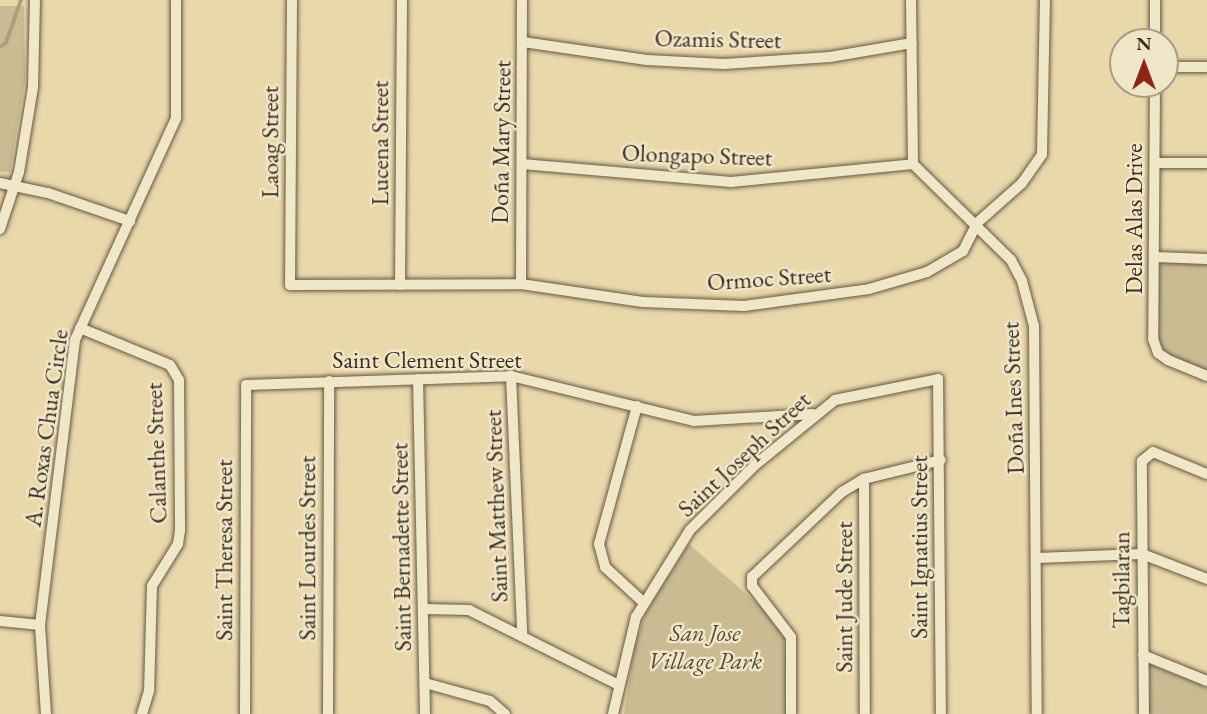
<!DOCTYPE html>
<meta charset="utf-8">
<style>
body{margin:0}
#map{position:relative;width:1207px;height:714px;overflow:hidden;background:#e8d8aa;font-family:"EB Garamond",serif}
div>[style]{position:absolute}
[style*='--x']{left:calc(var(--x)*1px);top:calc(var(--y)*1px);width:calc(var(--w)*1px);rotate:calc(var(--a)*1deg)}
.green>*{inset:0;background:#cbbb93}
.stream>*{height:3.5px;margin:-1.75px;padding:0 1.75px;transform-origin:1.75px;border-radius:1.75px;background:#ae9e7b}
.roads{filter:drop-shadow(0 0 2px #685842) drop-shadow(0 0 2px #685842)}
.minor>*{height:10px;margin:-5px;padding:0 5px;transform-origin:5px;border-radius:5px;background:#f0e6c8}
span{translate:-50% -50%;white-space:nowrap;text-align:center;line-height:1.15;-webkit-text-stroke:5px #f0e6c8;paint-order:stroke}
.street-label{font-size:24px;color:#3d2d20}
.park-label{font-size:24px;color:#594937;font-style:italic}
.north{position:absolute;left:1109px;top:28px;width:70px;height:70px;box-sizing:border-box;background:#f0e6c8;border:2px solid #a89c85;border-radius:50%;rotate:0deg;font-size:19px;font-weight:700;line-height:28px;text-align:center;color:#3d2d20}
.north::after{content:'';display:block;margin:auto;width:24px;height:32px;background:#8f2418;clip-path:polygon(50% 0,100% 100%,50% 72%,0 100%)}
</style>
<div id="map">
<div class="green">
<div style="clip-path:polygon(0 6px,24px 6px,25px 81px,10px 172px,0 172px)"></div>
<div style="clip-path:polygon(1155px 261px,1207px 262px,1207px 374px,1169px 358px,1154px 342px)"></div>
<div style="clip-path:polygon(689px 544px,761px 607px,784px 636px,786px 714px,624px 714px,634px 648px,646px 612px)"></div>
<div style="clip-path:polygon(1146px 663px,1207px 687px,1207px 714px,1148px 714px)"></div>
</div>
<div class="stream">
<div style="--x:0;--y:47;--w:7;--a:-34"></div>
<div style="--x:6;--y:43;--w:46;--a:-70.8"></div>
</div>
<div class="roads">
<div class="minor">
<div style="--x:292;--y:0;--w:285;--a:90.4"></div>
<div style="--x:290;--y:285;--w:231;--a:-0.2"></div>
<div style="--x:521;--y:284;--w:123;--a:8.4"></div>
<div style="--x:643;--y:302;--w:101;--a:2.3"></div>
<div style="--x:744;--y:306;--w:126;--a:-7.7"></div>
<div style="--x:869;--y:289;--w:60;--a:-16.3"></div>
<div style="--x:927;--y:272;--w:42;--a:-30.3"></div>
<div style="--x:963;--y:251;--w:31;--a:-63"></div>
<div style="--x:977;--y:223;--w:60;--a:-41.6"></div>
<div style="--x:1022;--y:183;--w:35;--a:-55"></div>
<div style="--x:1042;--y:154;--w:154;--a:-88.9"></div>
<div style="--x:911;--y:0;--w:164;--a:89.3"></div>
<div style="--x:913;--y:164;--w:137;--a:44.4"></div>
<div style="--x:1011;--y:260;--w:24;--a:62"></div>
<div style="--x:1022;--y:281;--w:47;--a:75.1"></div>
<div style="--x:1034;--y:326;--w:388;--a:89.6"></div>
<div style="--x:1155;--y:0;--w:42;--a:90"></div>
<div style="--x:523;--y:42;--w:125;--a:8.3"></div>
<div style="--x:647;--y:60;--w:77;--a:3"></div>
<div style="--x:724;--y:64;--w:106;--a:-3.8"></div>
<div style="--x:830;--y:57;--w:83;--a:-9.7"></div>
<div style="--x:1165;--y:67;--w:42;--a:0"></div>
<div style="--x:1155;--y:84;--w:255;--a:90.4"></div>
<div style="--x:1153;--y:339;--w:15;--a:70"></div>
<div style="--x:1158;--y:353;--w:12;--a:35"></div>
<div style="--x:1168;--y:360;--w:42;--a:22.3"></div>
<div style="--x:1155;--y:163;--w:52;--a:0"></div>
<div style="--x:522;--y:164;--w:210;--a:4.9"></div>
<div style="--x:731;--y:182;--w:183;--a:-5.6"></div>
<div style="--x:0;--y:183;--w:49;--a:11.8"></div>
<div style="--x:48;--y:193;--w:87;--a:18.9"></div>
<div style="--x:0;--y:229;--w:60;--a:-71.6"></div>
<div style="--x:19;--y:172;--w:86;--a:-80.6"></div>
<div style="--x:33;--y:87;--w:87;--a:-88.7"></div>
<div style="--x:1155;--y:257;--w:52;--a:2.2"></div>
<div style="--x:521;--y:284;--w:284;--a:-89.8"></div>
<div style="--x:400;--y:285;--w:285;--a:-89.6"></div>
<div style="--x:80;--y:328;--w:97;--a:22.3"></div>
<div style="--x:170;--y:365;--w:17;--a:59"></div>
<div style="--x:179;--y:380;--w:150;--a:89.6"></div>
<div style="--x:180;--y:530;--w:14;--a:98"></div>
<div style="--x:178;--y:544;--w:49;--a:121.8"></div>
<div style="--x:152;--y:586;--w:105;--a:91.6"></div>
<div style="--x:149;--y:691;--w:24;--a:107"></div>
<div style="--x:511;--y:376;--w:257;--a:87.5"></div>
<div style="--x:418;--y:379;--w:335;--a:88.8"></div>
<div style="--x:637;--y:406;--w:143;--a:105.4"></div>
<div style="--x:599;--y:544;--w:24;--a:75"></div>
<div style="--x:605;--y:567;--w:52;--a:42.6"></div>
<div style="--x:864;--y:479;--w:235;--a:89.8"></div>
<div style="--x:1037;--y:558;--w:105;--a:-2.2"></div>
<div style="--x:1142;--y:554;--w:70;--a:21"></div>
<div style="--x:424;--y:609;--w:45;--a:1.3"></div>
<div style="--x:469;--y:610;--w:165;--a:26.6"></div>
<div style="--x:0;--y:621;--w:40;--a:5.7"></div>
<div style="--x:1143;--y:655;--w:69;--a:22.1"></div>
<div style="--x:425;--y:683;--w:67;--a:15.5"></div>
<div style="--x:490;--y:701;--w:20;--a:41"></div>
<div style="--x:46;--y:714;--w:89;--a:-93.9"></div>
<div style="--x:40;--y:625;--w:287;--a:-83"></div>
<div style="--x:75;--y:340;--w:244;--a:-65.5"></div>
<div style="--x:176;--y:118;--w:118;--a:-90"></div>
<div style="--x:245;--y:714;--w:329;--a:-89.8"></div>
<div style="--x:246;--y:385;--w:265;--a:-1.9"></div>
<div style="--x:511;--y:376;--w:188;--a:13.8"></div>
<div style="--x:694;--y:421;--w:119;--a:-3.4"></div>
<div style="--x:328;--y:714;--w:333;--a:-89.8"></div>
<div style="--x:613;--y:714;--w:100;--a:-76.7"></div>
<div style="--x:636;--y:617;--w:102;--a:-58.2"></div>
<div style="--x:690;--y:530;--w:92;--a:-45"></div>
<div style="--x:755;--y:465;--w:103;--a:-39.1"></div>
<div style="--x:835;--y:400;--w:105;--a:-11.5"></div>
<div style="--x:938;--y:379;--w:335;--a:89.5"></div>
<div style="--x:791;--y:714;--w:77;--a:-90"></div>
<div style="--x:791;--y:637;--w:64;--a:-127.4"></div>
<div style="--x:752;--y:586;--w:9;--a:-90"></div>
<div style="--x:752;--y:577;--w:124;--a:-43.4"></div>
<div style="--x:842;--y:492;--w:26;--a:-31"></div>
<div style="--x:864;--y:479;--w:79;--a:-13.9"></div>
<div style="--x:1144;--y:714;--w:253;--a:-90.5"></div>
<div style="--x:1142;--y:461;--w:14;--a:-39"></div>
<div style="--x:1153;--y:452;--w:58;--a:22.2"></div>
</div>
</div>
<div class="street-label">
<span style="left:718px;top:39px;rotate:1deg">Ozamis Street</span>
<span style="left:270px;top:142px;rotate:-90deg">Laoag Street</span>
<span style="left:501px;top:142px;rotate:-89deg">Doña Mary Street</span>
<span style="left:380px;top:143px;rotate:-90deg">Lucena Street</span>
<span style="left:697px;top:155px;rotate:2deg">Olongapo Street</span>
<span style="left:1134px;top:219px;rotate:-90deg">Delas Alas Drive</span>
<span style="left:769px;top:278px;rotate:-4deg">Ormoc Street</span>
<span style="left:427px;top:360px">Saint Clement Street</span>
<span style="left:1013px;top:398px;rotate:-92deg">Doña Ines Street</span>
<span style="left:46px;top:428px;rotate:-82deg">A. Roxas Chua Circle</span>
<span style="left:156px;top:453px;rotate:-92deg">Calanthe Street</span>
<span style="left:744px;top:454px;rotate:-43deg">Saint Joseph Street</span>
<span style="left:496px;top:506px;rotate:-92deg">Saint Matthew Street</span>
<span style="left:401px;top:547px;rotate:-91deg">Saint Bernadette Street</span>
<span style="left:919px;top:547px;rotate:-90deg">Saint Ignatius Street</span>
<span style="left:307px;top:548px;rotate:-90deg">Saint Lourdes Street</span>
<span style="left:224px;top:550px;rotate:-90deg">Saint Theresa Street</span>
<span style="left:1121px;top:580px;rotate:-90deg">Tagbilaran</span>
<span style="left:844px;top:597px;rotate:-90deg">Saint Jude Street</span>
</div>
<div class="park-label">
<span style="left:705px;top:647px">San Jose<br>Village Park</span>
</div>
<div class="north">N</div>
</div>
